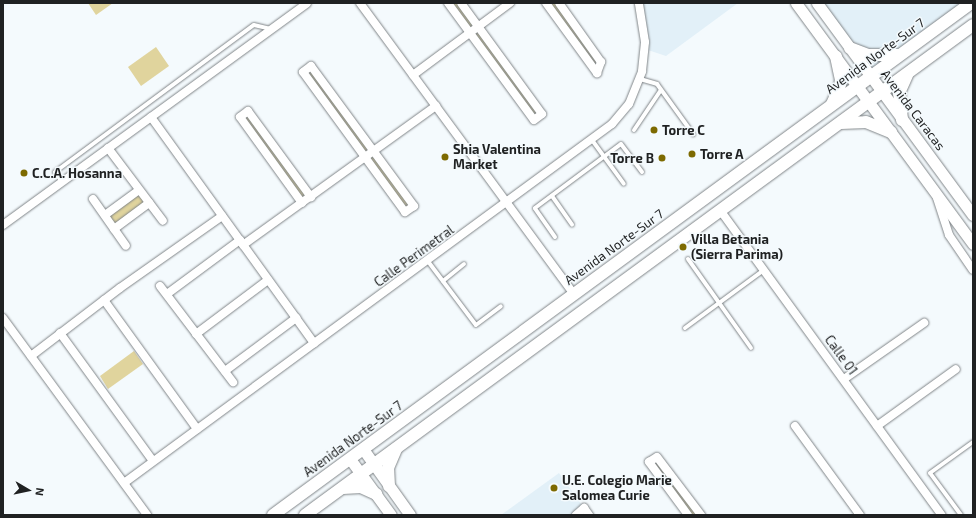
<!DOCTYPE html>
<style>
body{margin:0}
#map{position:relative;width:976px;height:518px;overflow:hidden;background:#f4fafd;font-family:"Exo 2",sans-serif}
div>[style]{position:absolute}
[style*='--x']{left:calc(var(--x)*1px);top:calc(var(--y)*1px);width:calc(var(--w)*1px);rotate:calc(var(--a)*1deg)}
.built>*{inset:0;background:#e2f0f8}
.green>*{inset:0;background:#e0d49d}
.roads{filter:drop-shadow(0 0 1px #808588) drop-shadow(0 0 1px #808588)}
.service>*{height:4px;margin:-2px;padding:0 2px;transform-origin:2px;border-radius:2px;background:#fff}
.minor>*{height:8px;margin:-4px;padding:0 4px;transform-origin:4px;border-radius:4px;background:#fff}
.tertiary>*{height:11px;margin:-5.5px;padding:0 5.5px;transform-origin:5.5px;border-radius:5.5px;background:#fff}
.secondary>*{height:12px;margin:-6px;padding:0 6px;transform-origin:6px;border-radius:6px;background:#fff}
.dots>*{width:11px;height:11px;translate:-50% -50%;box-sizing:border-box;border:2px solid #f4fafd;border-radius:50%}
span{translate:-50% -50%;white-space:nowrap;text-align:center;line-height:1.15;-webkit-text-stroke:3px #f4fafd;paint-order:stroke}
.street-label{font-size:13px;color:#1f2122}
.poi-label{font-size:13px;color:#1f2122;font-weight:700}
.left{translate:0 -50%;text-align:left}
.right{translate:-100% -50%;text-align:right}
.frame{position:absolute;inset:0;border:4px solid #1f2122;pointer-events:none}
.north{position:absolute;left:8px;top:470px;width:40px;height:40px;-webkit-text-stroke:3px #f4fafd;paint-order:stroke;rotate:99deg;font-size:11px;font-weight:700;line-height:16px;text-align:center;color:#1f2122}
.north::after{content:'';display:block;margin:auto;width:14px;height:18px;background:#1f2122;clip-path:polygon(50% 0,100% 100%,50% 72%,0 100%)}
</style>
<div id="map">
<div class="built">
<div style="clip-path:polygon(639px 3px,738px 3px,666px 56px,645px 49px)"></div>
<div style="clip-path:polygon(817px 3px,971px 3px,870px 77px)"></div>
<div style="clip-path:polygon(559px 473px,584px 508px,576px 515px,501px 515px)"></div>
</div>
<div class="green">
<div style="clip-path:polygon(88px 3px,113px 3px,96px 15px)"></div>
<div style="clip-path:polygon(448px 3px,461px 3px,542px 114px,534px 120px)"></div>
<div style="clip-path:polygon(546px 3px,559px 3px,601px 62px,597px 73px)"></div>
<div style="clip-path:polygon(156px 47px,169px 66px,141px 86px,128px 67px)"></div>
<div style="clip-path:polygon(311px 66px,414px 206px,405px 212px,303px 72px)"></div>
<div style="clip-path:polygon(248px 111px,311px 197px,302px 203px,240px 117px)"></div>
<div style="clip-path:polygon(139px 190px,149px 203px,114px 229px,105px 216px)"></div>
<div style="clip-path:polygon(134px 351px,143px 364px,108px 389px,100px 376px)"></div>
<div style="clip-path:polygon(657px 457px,701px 515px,688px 515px,649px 462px)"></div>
</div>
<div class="roads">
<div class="service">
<div style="--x:640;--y:79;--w:18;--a:16"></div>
<div style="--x:657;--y:84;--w:62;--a:54.2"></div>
<div style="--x:634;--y:130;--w:48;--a:-56"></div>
<div style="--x:592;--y:140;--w:54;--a:54"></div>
<div style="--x:62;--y:182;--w:12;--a:-125"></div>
<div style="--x:55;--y:172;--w:247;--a:-36.5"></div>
<div style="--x:254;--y:25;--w:17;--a:13"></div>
<div style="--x:552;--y:196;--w:35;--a:55"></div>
<div style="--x:555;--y:237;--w:35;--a:-125"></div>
<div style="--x:535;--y:208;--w:107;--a:-36.7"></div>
<div style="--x:621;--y:144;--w:35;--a:53"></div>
<div style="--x:688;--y:259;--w:109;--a:54.7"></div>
<div style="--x:427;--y:260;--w:81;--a:53"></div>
<div style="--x:476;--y:325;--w:31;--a:-37"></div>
<div style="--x:443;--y:281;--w:27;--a:-39"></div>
<div style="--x:685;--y:328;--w:98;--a:-36.3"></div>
<div style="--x:961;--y:515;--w:52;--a:-126.4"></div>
<div style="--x:930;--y:473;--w:53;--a:-35.8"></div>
</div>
<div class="minor">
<div style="--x:360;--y:3;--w:361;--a:53.7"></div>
<div style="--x:448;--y:3;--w:145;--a:53.7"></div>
<div style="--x:534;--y:120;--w:10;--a:-37"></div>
<div style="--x:542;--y:114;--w:137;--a:-126.1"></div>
<div style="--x:546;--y:3;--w:87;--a:53.9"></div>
<div style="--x:597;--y:73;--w:12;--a:-70"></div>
<div style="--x:601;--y:62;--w:72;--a:-125.4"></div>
<div style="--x:311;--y:66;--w:174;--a:53.7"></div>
<div style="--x:414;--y:206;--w:11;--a:146"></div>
<div style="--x:405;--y:212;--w:173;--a:-126.1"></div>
<div style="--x:303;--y:72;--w:10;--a:-37"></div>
<div style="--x:413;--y:75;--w:121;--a:-36.6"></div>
<div style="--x:151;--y:117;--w:279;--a:54.2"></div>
<div style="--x:108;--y:148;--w:91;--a:53"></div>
<div style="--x:937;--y:198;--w:39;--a:72"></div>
<div style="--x:949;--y:235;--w:42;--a:55.6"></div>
<div style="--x:93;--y:199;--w:57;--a:54.9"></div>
<div style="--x:302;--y:203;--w:106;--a:-125.8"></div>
<div style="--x:240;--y:117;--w:10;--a:-37"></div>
<div style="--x:248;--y:111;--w:107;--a:53.8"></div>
<div style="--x:720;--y:210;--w:377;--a:54"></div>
<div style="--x:105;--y:215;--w:42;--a:-36.3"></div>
<div style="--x:3;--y:225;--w:376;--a:-36.1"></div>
<div style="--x:114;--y:229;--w:44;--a:-36.6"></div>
<div style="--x:243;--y:245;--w:238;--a:-35.8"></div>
<div style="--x:160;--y:286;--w:121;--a:52.8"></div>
<div style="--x:167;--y:294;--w:91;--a:-36.5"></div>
<div style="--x:104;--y:300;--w:159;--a:54.2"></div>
<div style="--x:3;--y:318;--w:244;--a:53.8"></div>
<div style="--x:60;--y:333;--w:158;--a:54"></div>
<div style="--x:196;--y:334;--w:90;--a:-36.9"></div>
<div style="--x:31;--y:356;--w:112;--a:-37.4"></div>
<div style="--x:120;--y:288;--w:125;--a:-35.2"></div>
<div style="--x:225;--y:371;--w:89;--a:-36.7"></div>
<div style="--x:844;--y:379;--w:98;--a:-35"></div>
<div style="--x:795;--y:426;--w:110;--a:53.9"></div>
<div style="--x:877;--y:426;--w:97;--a:-35.8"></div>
<div style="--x:124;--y:483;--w:606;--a:-36.34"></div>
<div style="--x:612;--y:124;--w:26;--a:-50"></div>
<div style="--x:629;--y:104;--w:35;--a:-68"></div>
<div style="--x:642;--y:71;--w:29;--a:-84"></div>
<div style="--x:645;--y:42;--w:39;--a:-99"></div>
<div style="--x:576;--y:515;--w:11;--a:-41"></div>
<div style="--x:584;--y:508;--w:9;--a:54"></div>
<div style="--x:688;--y:515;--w:66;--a:-126.3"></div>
<div style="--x:649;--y:462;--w:9;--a:-32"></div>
<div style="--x:657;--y:457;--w:73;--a:52.8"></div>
</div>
<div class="tertiary">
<div style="--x:796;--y:3;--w:299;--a:53.7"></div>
<div style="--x:817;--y:3;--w:263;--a:53.7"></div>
<div style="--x:363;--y:449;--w:81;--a:54.5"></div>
<div style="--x:350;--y:459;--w:69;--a:53.8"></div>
</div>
<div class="secondary">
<div style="--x:850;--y:48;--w:19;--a:21"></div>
<div style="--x:868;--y:55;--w:31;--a:0"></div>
<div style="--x:832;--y:104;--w:17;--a:-65"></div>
<div style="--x:839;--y:89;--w:9;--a:-77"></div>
<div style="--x:841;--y:80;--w:24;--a:-102"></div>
<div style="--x:902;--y:120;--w:27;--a:-96"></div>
<div style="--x:899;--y:93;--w:20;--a:-66"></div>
<div style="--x:841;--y:123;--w:25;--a:-2"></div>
<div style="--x:866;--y:122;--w:27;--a:22"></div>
<div style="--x:389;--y:486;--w:18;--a:-93"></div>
<div style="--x:388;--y:468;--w:21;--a:-67"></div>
<div style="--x:343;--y:488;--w:18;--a:-3"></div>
<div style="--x:361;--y:487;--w:17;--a:25"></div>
<div style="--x:273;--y:515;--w:866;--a:-36.26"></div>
<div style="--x:305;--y:515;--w:828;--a:-36.26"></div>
</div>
</div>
<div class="dots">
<div style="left:654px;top:130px;background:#7d6a01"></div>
<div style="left:692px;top:154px;background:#7d6a01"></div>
<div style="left:445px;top:157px;background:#7d6a01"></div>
<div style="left:662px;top:158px;background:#7d6a01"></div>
<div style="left:24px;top:173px;background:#7d6a01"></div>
<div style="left:683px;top:247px;background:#7d6a01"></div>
<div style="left:554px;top:488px;background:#7d6a01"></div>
</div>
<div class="street-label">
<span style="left:875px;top:56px;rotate:-36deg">Avenida Norte-Sur 7</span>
<span style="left:913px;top:110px;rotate:53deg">Avenida Caracas</span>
<span style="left:614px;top:247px;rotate:-36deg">Avenida Norte-Sur 7</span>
<span style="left:414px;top:256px;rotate:-36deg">Calle Perimetral</span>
<span style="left:841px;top:355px;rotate:54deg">Calle 01</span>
<span style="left:353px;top:439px;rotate:-36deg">Avenida Norte-Sur 7</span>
</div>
<div class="poi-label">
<span class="left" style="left:662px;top:130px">Torre C</span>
<span class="left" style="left:453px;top:157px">Shia Valentina<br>Market</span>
<span class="left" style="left:700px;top:154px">Torre A</span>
<span class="right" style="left:654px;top:158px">Torre B</span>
<span class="left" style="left:32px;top:173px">C.C.A. Hosanna</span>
<span class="left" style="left:691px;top:247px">Villa Betania<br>(Sierra Parima)</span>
<span class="left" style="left:562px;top:488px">U.E. Colegio Marie<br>Salomea Curie</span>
</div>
<div class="frame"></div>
<div class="north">N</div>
</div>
